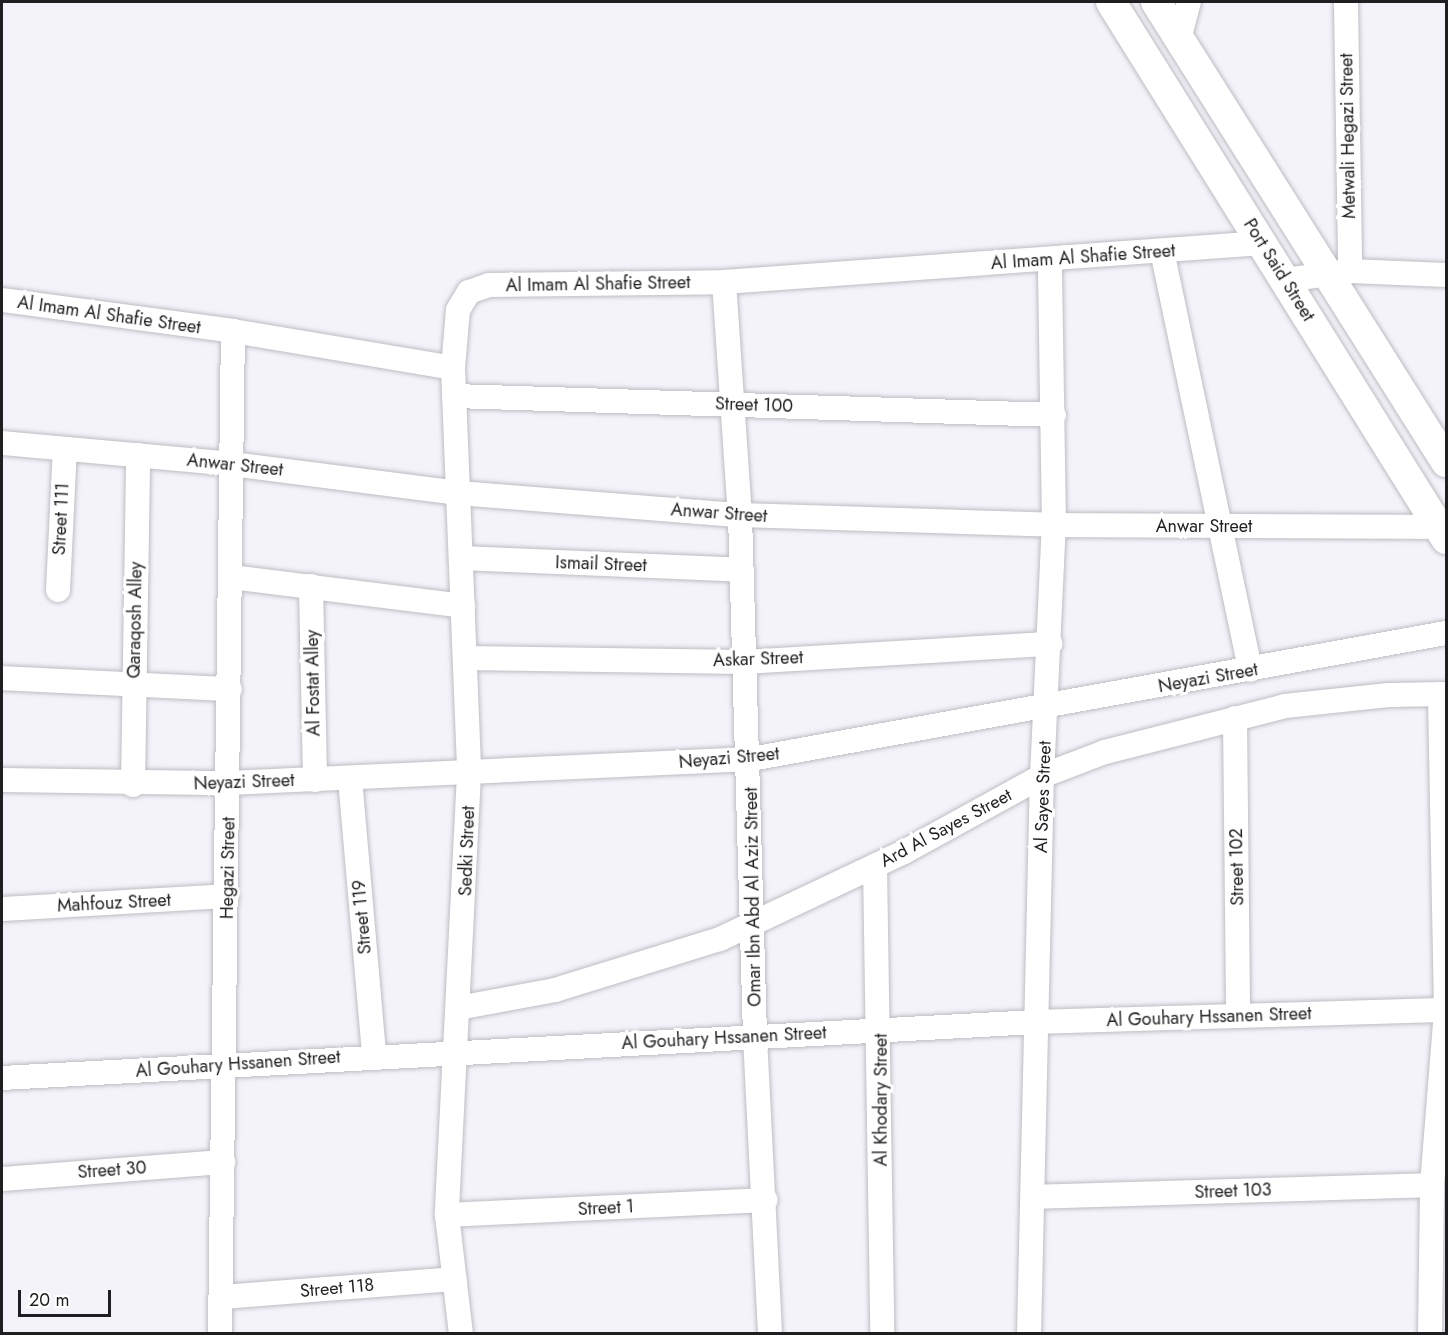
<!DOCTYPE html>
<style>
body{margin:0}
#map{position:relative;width:1448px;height:1335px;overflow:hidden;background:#f5f3fa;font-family:Jost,sans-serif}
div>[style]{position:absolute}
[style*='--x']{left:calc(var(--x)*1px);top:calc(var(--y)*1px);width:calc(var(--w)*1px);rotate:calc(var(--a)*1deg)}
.roads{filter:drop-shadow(0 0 2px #bebcc3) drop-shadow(0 0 2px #bebcc3)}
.minor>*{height:24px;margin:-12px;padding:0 12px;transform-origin:12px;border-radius:12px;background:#fff}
.tertiary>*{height:30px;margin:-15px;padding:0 15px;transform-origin:15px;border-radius:15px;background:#fff}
span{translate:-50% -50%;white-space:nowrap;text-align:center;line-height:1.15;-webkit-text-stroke:6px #fff;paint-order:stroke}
.street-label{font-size:18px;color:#1f1e21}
.frame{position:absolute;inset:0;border:3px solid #1f1e21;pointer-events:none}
.scale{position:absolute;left:18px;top:1290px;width:93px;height:27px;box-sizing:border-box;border:3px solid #1f1e21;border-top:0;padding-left:8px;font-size:18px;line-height:21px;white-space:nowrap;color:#1f1e21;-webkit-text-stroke:4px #fff;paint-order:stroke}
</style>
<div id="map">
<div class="roads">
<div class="minor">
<div style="--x:1346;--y:2;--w:269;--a:89.1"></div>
<div style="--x:1179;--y:39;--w:38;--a:-75"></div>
<div style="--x:1162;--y:251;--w:428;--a:78.1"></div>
<div style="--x:1286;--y:280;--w:65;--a:-8"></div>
<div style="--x:1350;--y:271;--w:96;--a:2.4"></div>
<div style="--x:724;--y:282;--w:234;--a:86.1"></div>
<div style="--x:740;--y:515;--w:522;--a:88.35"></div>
<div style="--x:755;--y:1037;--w:297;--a:87.1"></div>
<div style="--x:2;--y:300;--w:233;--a:7.6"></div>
<div style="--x:233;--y:331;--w:223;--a:9.5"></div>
<div style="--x:453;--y:368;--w:58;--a:-85.1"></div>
<div style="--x:458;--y:310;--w:21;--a:-59"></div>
<div style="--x:469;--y:292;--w:21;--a:-19"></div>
<div style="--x:489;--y:285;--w:235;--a:-0.7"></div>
<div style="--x:724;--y:282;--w:540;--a:-4.14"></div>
<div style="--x:453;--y:368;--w:406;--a:87.7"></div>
<div style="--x:469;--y:774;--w:442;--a:92.9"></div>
<div style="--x:447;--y:1215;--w:120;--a:83.3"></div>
<div style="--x:454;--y:396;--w:600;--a:1.81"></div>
<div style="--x:2;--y:443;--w:231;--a:5.2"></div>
<div style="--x:232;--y:464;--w:228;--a:7.3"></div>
<div style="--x:458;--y:493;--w:283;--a:4.5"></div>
<div style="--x:740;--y:515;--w:314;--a:1.8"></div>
<div style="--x:1054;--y:525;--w:385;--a:0.3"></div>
<div style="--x:461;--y:558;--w:281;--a:2.4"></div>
<div style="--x:231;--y:577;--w:234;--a:7.1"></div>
<div style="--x:311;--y:586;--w:194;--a:88.8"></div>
<div style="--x:58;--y:590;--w:141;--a:-87.2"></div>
<div style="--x:465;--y:658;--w:279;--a:0.8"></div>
<div style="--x:744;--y:662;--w:307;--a:-3.4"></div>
<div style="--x:2;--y:678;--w:228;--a:2.8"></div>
<div style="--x:1235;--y:718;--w:298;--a:89.4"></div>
<div style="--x:350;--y:779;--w:277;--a:85"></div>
<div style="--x:2;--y:780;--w:227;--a:0.8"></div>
<div style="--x:229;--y:783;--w:523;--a:-2.63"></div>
<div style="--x:751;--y:759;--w:706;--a:-10.28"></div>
<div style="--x:133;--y:785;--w:330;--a:-89.1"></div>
<div style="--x:875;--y:866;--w:468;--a:89.1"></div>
<div style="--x:2;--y:909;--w:225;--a:-3.3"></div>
<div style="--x:458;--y:1008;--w:99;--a:-10.5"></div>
<div style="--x:555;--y:990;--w:173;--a:-17.2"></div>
<div style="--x:720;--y:939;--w:204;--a:-25.3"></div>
<div style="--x:904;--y:852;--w:158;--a:-28.8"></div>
<div style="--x:1042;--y:776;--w:67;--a:-20.9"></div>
<div style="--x:1105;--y:752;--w:186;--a:-14.3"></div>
<div style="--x:1285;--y:706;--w:104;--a:-6.1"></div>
<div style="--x:1388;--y:695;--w:58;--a:-1"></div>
<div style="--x:2;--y:1078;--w:1037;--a:-3.1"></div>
<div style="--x:1037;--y:1022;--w:409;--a:-1.7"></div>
<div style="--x:2;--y:1179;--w:222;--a:-4.4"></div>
<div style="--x:1033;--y:1197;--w:399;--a:-1.7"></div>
<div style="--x:447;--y:1215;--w:319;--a:-2.7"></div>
<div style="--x:221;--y:1297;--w:234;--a:-4.4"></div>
<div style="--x:220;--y:1334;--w:1003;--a:-89.26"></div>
<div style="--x:1029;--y:1334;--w:558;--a:-88.67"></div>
<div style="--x:1042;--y:776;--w:251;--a:-87.3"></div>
<div style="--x:1054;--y:525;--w:265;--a:-90.9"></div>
<div style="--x:1430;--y:1334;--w:149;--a:-89.2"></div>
<div style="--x:1432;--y:1185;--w:176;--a:-85.4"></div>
<div style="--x:1446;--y:1010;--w:316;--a:-91.1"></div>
</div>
<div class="tertiary">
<div style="--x:1111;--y:2;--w:633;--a:58.04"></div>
<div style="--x:1156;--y:2;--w:544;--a:57.77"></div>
</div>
</div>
<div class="street-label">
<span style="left:1348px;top:136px;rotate:-91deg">Metwali Hegazi Street</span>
<span style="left:1083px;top:257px;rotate:-4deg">Al Imam Al Shafie Street</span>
<span style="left:1279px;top:270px;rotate:58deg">Port Said Street</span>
<span style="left:598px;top:284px;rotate:-1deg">Al Imam Al Shafie Street</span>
<span style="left:109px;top:315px;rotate:8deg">Al Imam Al Shafie Street</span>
<span style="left:754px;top:405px;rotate:2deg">Street 100</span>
<span style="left:235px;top:465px;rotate:6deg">Anwar Street</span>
<span style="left:719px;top:513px;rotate:4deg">Anwar Street</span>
<span style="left:61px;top:519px;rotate:-87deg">Street 111</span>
<span style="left:1204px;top:526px">Anwar Street</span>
<span style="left:601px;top:564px;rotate:2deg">Ismail Street</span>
<span style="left:135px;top:620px;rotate:-89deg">Qaraqosh Alley</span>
<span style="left:758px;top:659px;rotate:-2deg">Askar Street</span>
<span style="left:1208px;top:678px;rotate:-10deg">Neyazi Street</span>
<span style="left:313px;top:683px;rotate:-91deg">Al Fostat Alley</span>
<span style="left:729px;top:758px;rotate:-5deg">Neyazi Street</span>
<span style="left:244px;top:782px;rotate:-2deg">Neyazi Street</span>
<span style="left:1043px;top:797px;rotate:-88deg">Al Sayes Street</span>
<span style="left:946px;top:828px;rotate:-28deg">Ard Al Sayes Street</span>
<span style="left:467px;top:851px;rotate:-88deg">Sedki Street</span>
<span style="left:1237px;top:867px;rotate:-91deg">Street 102</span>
<span style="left:228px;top:868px;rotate:-89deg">Hegazi Street</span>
<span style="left:753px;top:897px;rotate:-91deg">Omar Ibn Abd Al Aziz Street</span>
<span style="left:114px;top:903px;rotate:-3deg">Mahfouz Street</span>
<span style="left:362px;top:917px;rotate:-95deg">Street 119</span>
<span style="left:1209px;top:1017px;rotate:-2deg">Al Gouhary Hssanen Street</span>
<span style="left:724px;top:1038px;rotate:-3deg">Al Gouhary Hssanen Street</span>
<span style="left:238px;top:1064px;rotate:-4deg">Al Gouhary Hssanen Street</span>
<span style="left:881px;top:1100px;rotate:-90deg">Al Khodary Street</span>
<span style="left:112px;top:1170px;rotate:-4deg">Street 30</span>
<span style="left:1233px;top:1191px;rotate:-2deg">Street 103</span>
<span style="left:606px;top:1208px;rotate:-3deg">Street 1</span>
<span style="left:337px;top:1288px;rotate:-5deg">Street 118</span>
</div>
<div class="frame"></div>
<div class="scale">20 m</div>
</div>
